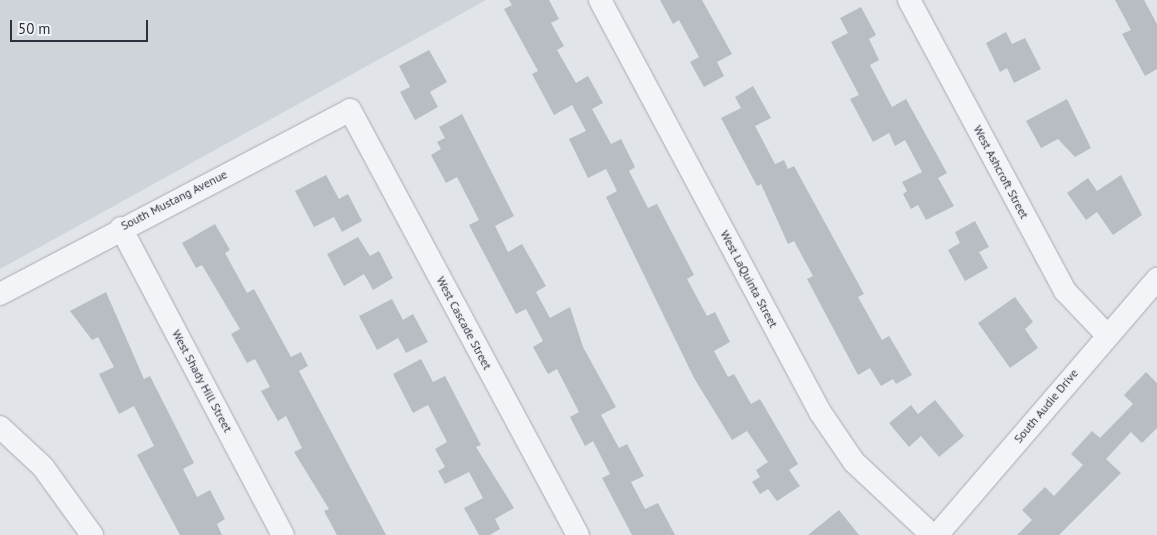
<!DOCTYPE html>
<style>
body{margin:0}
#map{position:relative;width:1157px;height:535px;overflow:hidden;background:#e1e4e8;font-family:"PT Sans",sans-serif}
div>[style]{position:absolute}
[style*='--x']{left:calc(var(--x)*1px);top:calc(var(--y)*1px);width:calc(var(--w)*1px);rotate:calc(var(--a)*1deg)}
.built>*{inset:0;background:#cfd3da}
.building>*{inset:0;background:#b8bdc4}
.roads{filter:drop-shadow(0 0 1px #a7abb2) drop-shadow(0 0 1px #a7abb2)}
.minor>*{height:22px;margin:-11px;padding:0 11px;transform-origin:11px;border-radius:11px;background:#f3f4f7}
span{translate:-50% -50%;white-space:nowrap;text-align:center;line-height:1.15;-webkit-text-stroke:4px #f0f2f6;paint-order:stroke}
.street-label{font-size:12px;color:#2b323e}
.scale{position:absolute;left:10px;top:20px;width:138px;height:22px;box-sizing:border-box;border:2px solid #2b323e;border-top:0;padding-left:6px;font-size:15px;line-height:18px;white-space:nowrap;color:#2b323e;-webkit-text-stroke:4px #f0f2f6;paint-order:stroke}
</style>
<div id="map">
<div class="built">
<div style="clip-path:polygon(0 0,486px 0,0 269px)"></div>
</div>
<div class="building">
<div style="clip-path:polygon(509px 0,549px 0,559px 19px,551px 23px,564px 46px,557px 50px,576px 83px,588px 76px,603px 103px,592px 109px,611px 144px,621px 139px,635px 167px,629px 171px,648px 208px,657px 204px,694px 275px,687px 279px,707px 316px,715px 312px,730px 342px,714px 351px,728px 377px,734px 374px,751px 404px,760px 399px,798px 464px,789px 470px,800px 486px,777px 501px,768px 489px,760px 494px,752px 482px,760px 477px,756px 470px,768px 462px,747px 431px,732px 440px,694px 378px,606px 197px,617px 191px,606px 169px,588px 178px,569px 139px,586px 131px,572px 105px,554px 115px,532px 74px,538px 71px,504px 9px,512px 5px)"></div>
<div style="clip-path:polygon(660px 0,702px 0,732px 54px,717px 62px,724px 76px,704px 87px,690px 62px,699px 57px,679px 20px,673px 24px)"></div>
<div style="clip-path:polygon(1115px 0,1144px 0,1157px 24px,1157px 69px,1145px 76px,1122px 34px,1131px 30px)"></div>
<div style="clip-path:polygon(861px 7px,876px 35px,869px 39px,879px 60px,870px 65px,892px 107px,906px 99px,947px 173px,938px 178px,954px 206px,926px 220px,918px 205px,911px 209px,903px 194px,907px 191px,902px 182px,922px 172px,905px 140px,895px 146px,889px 133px,873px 142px,850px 99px,859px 95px,831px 42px,848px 33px,840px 18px)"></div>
<div style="clip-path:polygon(1006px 32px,1012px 44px,1025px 38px,1041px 69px,1014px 83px,1007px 68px,1000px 72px,986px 43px)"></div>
<div style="clip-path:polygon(429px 50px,447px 82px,430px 92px,438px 107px,415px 120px,400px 92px,410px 87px,399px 66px)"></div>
<div style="clip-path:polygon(753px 86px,771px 118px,755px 126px,775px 164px,784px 160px,788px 169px,794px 166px,864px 294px,858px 297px,882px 340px,889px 336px,912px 375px,896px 384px,893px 379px,881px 386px,870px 368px,858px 375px,807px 279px,813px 276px,794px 241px,788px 244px,761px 184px,757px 186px,721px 118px,741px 108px,735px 97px)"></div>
<div style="clip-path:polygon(1067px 99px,1091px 148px,1075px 157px,1058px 139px,1041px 148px,1026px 121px)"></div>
<div style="clip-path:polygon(462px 114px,514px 216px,495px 226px,508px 252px,522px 244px,546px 286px,536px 292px,550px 318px,570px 307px,583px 347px,616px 407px,601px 415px,619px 448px,627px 444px,644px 476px,631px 482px,645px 509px,658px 503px,675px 535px,632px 535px,602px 478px,610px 474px,593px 441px,585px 446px,570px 417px,579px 412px,557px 369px,548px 374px,533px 347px,543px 341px,526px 309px,516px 314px,469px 225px,479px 220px,457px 177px,446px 183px,431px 155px,441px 149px,437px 142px,445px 138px,439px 127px)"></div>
<div style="clip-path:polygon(326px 175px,339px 199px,348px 194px,362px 221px,342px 232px,334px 217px,314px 227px,295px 191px)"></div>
<div style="clip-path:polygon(1121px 175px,1142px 215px,1113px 235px,1097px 212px,1086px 220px,1067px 193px,1088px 178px,1097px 191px)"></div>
<div style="clip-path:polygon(975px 221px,989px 247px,979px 252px,988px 268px,965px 281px,948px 250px,960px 243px,955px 232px)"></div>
<div style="clip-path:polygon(215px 224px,230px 250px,225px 253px,247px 293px,254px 289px,291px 357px,301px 352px,308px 366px,299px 371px,386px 535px,337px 535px,324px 511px,329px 509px,294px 452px,302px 448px,286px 416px,278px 421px,261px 391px,270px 387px,255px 359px,247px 363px,231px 334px,240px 329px,202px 265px,196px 268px,182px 243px)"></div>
<div style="clip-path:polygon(358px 237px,370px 256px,379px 251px,393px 278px,373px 290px,364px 274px,344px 286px,327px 254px)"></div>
<div style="clip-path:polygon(106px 292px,144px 379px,150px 376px,194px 463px,183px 469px,197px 497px,210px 490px,225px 519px,217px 524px,222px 535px,180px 535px,137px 455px,154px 446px,134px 406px,119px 414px,99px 374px,114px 367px,98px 337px,92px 340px,70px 311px)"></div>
<div style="clip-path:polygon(1015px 297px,1033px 322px,1025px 329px,1038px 348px,1010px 368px,978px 323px)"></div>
<div style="clip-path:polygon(392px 299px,403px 320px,413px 314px,428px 342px,406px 353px,398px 338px,377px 350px,359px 316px)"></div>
<div style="clip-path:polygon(421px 359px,433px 382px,445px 376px,481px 445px,476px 447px,514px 508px,495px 519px,500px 529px,490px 535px,479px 535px,464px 508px,483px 498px,469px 472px,445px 484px,438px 471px,445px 467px,435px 449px,447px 442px,428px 405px,413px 413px,393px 374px)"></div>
<div style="clip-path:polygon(1146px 372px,1157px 383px,1157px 428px,1142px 443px,1131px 432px,1106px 459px,1121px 473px,1059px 535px,1017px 535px,1032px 520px,1022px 510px,1045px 487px,1054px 496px,1083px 465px,1071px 454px,1092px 431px,1100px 438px,1133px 404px,1124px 395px)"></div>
<div style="clip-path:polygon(935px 400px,964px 436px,939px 457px,921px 436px,909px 447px,889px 423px,911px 405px,918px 414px)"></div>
<div style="clip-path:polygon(839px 510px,859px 535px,808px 535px)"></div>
</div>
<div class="roads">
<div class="minor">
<div style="--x:600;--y:0;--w:467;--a:61.9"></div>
<div style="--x:820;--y:412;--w:60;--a:55.8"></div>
<div style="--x:854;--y:462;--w:107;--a:43.1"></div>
<div style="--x:909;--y:0;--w:330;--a:61.8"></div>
<div style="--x:1065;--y:291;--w:59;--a:46.4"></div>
<div style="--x:121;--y:228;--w:347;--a:62.2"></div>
<div style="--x:0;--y:294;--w:395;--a:-27.7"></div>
<div style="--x:350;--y:110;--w:482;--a:61.8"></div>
<div style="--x:0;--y:427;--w:59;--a:42.9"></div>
<div style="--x:43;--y:467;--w:84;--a:54.2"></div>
<div style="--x:937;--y:535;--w:338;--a:-49.3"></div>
</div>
</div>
<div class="street-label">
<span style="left:1001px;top:172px;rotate:62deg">West Ashcroft Street</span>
<span style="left:174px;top:200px;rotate:-27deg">South Mustang Avenue</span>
<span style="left:749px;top:279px;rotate:62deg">West LaQuinta Street</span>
<span style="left:464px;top:323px;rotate:62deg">West Cascade Street</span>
<span style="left:202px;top:381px;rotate:62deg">West Shady Hill Street</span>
<span style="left:1046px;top:406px;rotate:-50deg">South Audie Drive</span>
</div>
<div class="scale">50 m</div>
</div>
